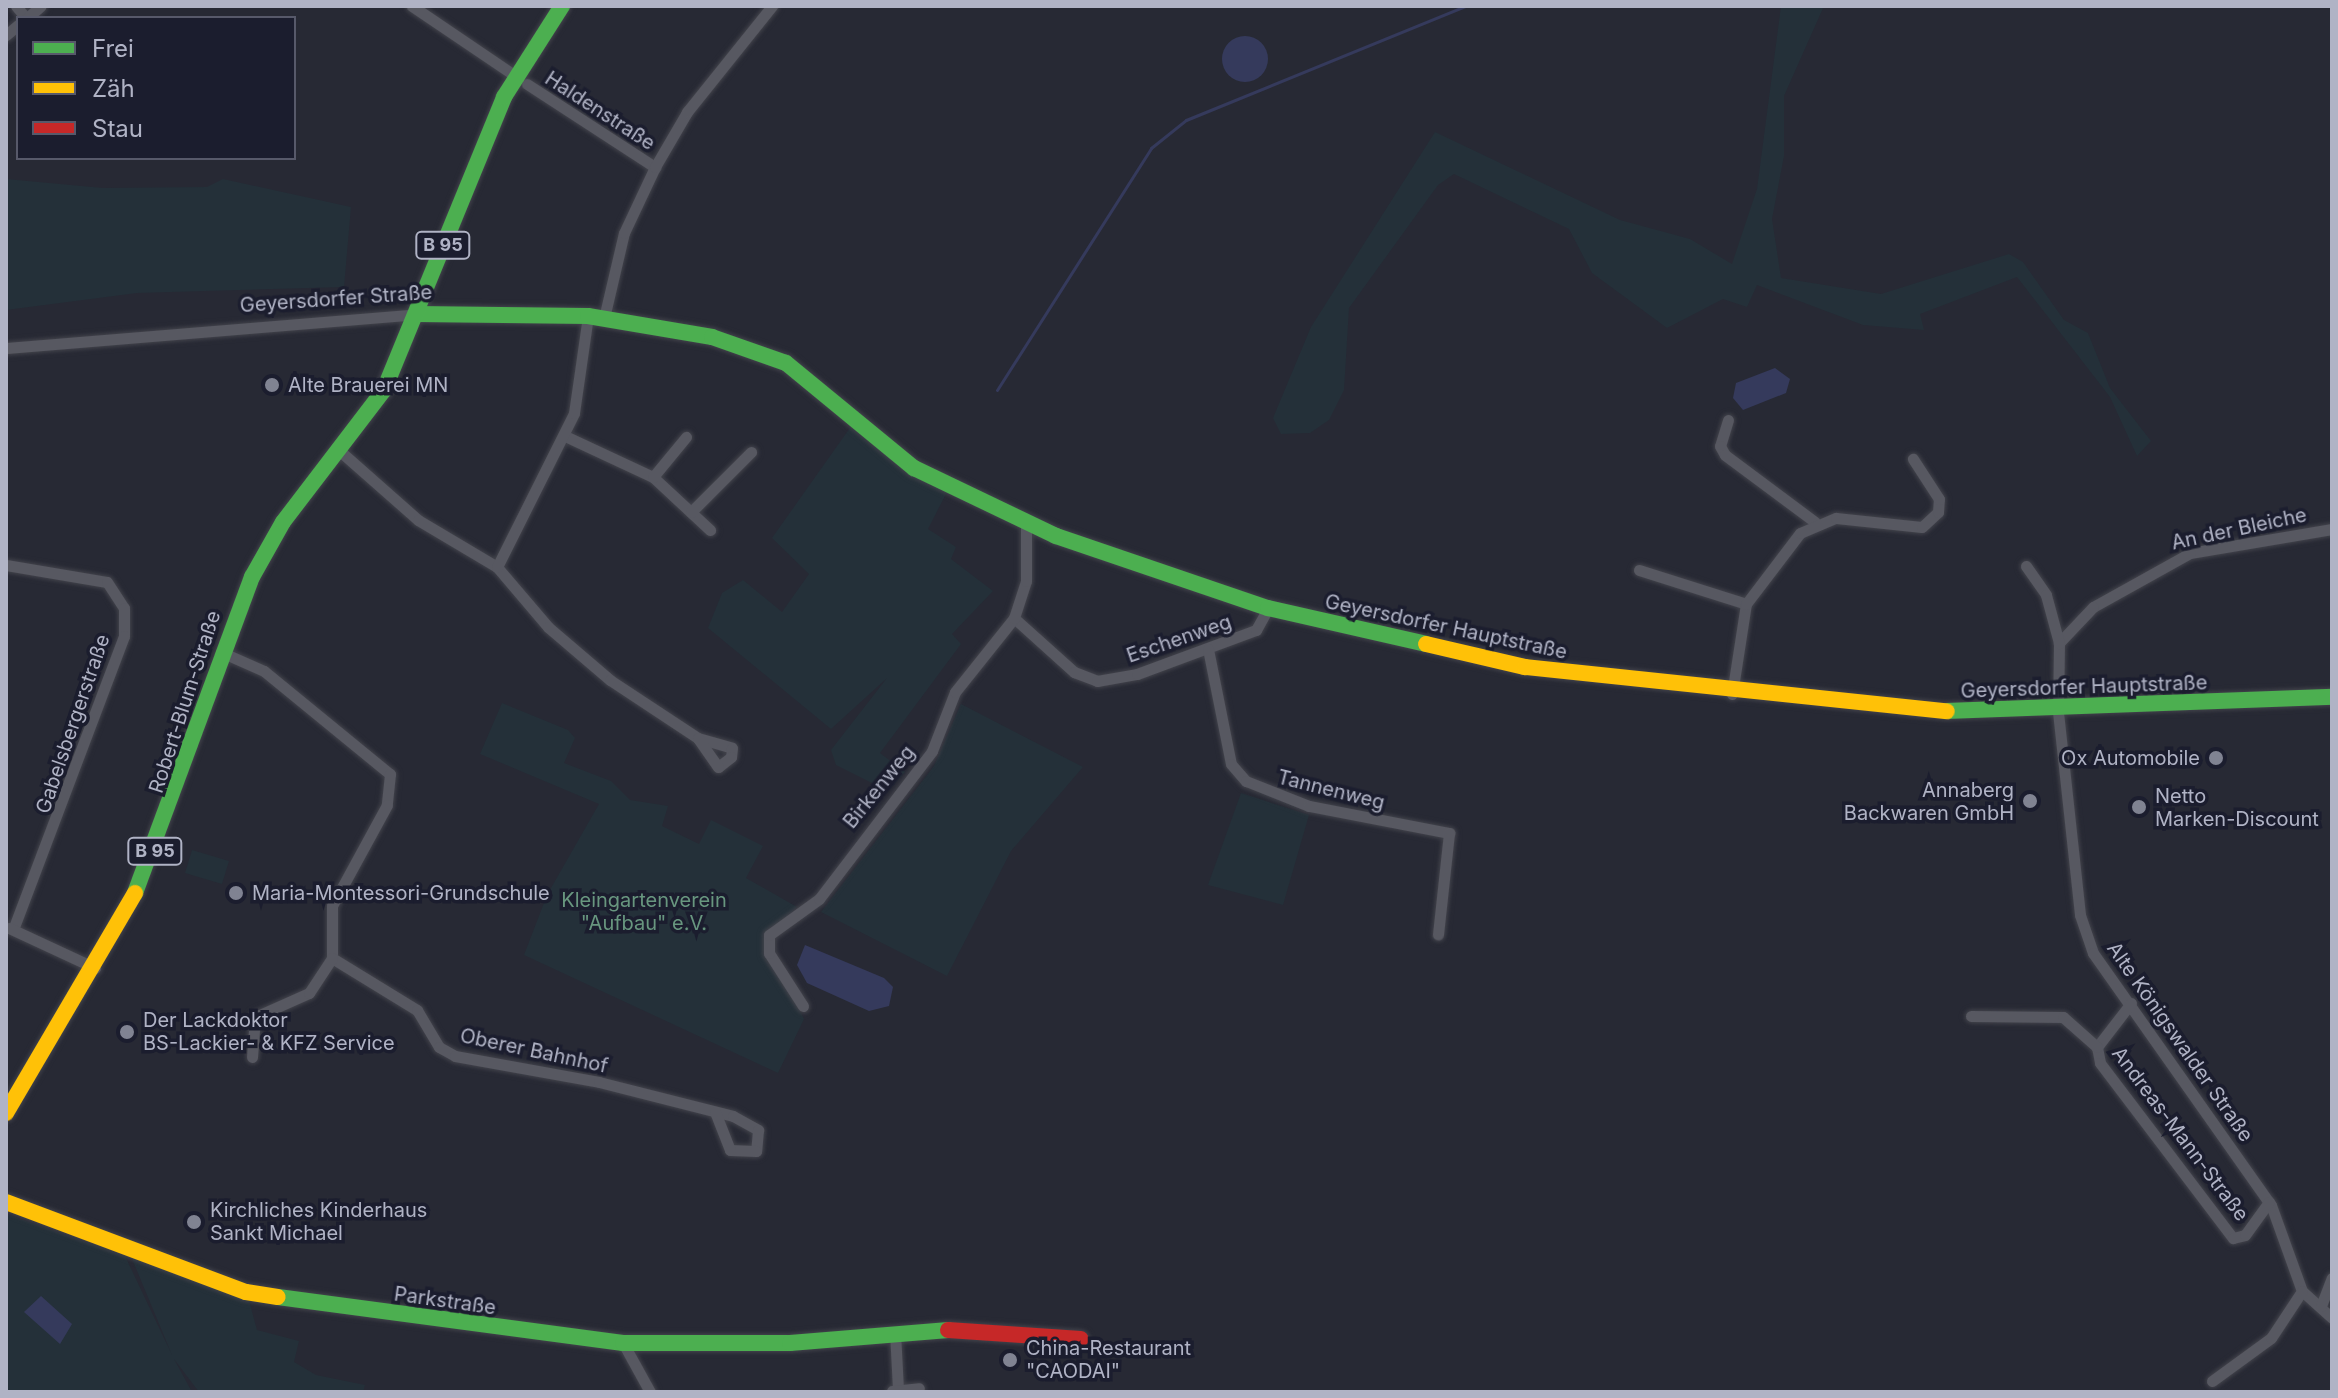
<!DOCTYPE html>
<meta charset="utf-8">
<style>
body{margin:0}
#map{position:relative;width:2338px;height:1398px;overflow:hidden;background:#272934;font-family:Inter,sans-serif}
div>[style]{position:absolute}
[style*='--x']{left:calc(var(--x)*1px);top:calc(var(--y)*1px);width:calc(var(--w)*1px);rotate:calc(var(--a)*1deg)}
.green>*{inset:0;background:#243039}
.water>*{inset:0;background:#353a5c}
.round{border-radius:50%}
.stream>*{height:3px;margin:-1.5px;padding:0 1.5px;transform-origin:1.5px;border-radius:1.5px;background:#353a5c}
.roads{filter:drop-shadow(0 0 2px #42434b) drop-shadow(0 0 2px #42434b)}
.street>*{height:11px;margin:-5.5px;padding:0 5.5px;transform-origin:5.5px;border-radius:5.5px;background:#575861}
.fast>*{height:16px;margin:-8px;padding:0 8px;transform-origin:8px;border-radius:8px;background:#4caf50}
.slow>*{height:16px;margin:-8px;padding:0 8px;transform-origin:8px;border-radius:8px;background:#ffc107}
.jam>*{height:16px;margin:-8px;padding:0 8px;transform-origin:8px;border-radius:8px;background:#c62828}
.dots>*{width:22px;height:22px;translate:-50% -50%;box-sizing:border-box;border:4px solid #1b1d2e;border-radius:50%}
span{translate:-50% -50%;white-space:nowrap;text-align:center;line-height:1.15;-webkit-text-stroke:7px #1b1d2e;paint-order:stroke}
.shield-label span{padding:2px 6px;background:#1b1d2e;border:2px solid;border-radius:6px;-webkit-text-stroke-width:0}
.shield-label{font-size:18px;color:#b0b3c5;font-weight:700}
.street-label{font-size:20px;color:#b0b3c5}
.poi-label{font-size:20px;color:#b0b3c5}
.left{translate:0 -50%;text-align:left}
.right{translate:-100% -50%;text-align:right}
.park-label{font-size:20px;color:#68967f}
.frame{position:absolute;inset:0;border:8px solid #b0b3c5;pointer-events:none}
.legend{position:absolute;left:16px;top:16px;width:280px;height:144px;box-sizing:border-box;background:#1b1d2e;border:2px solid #57596a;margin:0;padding:10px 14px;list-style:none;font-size:24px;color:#b0b3c5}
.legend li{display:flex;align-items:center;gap:16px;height:40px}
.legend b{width:40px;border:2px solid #57596a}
</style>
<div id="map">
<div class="green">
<div style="clip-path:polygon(1781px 6px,1824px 6px,1784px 96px,1784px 156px,1772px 219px,1781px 278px,1881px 294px,2009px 254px,2023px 262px,2064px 320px,2088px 333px,2110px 388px,2151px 441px,2137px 456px,2110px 397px,2017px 277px,1920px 314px,1924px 330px,1863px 325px,1757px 285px,1747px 307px,1723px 299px,1667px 328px,1592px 273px,1569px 229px,1454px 174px,1438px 185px,1349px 308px,1344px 390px,1329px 420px,1310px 433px,1281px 434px,1273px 418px,1311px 327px,1435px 132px,1620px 220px,1690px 239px,1732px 264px,1757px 189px)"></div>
<div style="clip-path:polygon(6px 179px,103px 188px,207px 187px,223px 179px,351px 207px,344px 287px,137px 293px,6px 310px)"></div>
<div style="clip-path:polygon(852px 425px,947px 492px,928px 529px,956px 547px,951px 559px,993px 591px,952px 634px,961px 644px,880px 753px,905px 772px,888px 791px,836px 765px,831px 750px,887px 678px,831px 729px,708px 628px,722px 593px,743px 580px,782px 612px,809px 574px,772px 538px)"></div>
<div style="clip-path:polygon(502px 703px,568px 730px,575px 738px,564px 763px,611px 781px,630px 800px,668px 806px,662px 826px,699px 844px,711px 820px,763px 846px,746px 878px,797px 907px,765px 941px,804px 1019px,778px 1073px,524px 955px,547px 895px,599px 804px,480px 754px)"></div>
<div style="clip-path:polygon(961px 704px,1083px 767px,1011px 851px,947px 976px,821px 912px,934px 766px)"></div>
<div style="clip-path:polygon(1241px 793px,1309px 815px,1283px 905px,1208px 885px)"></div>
<div style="clip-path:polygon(192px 850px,229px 861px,222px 884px,185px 873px)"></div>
<div style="clip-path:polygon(6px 1214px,125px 1256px,172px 1355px,130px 1254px,248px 1297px,257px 1330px,299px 1341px,294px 1362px,316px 1375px,365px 1385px,363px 1392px,199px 1392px,174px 1359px,192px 1392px,6px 1392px)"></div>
</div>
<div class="water">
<div class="round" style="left:1222px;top:36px;width:46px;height:46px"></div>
<div style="clip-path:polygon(1775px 368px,1790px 379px,1786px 393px,1743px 410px,1733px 398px,1736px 383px)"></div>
<div style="clip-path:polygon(805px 945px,884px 978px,893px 987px,889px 1006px,869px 1011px,807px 983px,797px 965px)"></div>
<div style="clip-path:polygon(41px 1296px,72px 1324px,60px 1344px,24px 1312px)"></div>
</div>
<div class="stream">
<div style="--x:997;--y:390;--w:287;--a:-57.5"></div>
<div style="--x:1151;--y:148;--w:45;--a:-38.7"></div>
<div style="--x:1186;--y:120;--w:302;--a:-22.2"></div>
</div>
<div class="roads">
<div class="street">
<div style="--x:16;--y:6;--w:16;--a:50"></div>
<div style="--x:412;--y:6;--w:123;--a:34.1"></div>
<div style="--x:27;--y:18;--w:18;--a:-41"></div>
<div style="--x:6;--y:35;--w:16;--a:-40"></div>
<div style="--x:527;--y:84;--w:153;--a:33"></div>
<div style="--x:604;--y:318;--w:87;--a:-76.8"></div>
<div style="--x:624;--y:233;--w:73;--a:-64.8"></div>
<div style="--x:655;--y:167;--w:64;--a:-59.8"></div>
<div style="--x:687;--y:112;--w:136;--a:-51.3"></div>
<div style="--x:6;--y:348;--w:411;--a:-4.7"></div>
<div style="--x:1728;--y:420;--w:27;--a:107"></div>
<div style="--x:1720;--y:446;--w:10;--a:61"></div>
<div style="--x:1725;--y:455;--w:112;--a:36.7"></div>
<div style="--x:565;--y:436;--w:97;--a:25"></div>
<div style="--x:653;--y:477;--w:78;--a:42.9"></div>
<div style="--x:341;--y:452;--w:103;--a:41.4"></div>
<div style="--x:418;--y:520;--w:92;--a:30.7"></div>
<div style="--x:497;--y:567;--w:79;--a:49.6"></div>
<div style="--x:548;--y:627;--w:82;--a:40.5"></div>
<div style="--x:610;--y:680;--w:105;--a:33.4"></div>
<div style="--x:698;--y:738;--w:35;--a:16"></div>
<div style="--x:732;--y:748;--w:9;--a:96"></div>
<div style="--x:731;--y:757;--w:16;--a:142"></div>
<div style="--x:718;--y:767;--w:35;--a:-125"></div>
<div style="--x:653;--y:477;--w:52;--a:-50.5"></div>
<div style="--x:691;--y:512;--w:85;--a:-45"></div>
<div style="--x:2332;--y:529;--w:144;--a:170.4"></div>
<div style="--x:2190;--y:553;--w:111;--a:150.9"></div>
<div style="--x:2093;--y:607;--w:50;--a:133.4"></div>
<div style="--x:2059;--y:643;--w:69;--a:90.8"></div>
<div style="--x:2058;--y:712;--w:204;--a:83.8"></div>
<div style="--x:2080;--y:915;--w:40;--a:71.1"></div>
<div style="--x:2093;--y:953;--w:309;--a:54.8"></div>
<div style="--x:2271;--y:1205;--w:91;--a:70.2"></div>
<div style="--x:2302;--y:1291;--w:40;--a:42"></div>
<div style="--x:6;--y:565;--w:102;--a:9.6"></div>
<div style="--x:107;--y:582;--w:31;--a:57"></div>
<div style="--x:124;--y:608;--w:28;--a:90"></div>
<div style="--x:124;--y:636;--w:313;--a:110.7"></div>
<div style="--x:2026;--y:566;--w:35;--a:55"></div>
<div style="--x:2046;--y:595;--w:50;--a:74.8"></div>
<div style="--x:497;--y:567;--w:172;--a:-63.4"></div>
<div style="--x:574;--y:413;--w:98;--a:-81.8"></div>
<div style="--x:1639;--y:570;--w:112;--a:17.6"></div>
<div style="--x:1014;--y:618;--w:81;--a:42"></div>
<div style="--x:1074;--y:672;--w:25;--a:21"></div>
<div style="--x:1097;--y:681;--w:41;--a:-9.9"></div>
<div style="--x:1137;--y:674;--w:127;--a:-20.3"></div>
<div style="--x:1256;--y:630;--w:25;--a:-61"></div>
<div style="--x:1208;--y:649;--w:117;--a:78.7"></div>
<div style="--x:1231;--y:764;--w:23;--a:49"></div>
<div style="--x:1246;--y:781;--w:68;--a:21.6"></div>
<div style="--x:1309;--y:806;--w:143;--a:10.9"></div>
<div style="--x:1449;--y:833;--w:102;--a:96.2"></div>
<div style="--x:221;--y:652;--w:47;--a:23.8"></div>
<div style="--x:264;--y:671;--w:163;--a:39.3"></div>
<div style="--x:390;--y:774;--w:31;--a:96"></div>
<div style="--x:387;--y:805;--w:115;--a:118.6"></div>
<div style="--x:332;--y:906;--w:52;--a:90"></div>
<div style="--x:332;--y:958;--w:100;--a:31.5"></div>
<div style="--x:417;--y:1010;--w:43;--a:59.3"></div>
<div style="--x:439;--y:1047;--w:18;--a:29"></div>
<div style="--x:455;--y:1056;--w:146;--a:10.2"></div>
<div style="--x:599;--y:1082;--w:138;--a:14.2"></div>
<div style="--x:733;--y:1116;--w:29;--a:29"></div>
<div style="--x:758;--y:1130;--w:21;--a:95"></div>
<div style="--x:756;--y:1151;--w:26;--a:-178"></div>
<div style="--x:730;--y:1150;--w:41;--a:-111.5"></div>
<div style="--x:1732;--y:694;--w:91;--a:-81.2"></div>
<div style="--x:1746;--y:604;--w:89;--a:-52.7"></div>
<div style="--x:1800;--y:533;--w:39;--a:-23"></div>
<div style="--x:1836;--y:518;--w:86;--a:6"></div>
<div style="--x:1922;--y:527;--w:22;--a:-43"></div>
<div style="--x:1938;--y:512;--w:13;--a:-86"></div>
<div style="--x:1939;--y:499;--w:48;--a:-123"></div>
<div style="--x:9;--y:928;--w:95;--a:24.9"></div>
<div style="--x:2131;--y:1003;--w:56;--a:127.7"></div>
<div style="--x:2097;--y:1047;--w:16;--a:79"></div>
<div style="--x:2100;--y:1063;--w:220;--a:52.8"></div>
<div style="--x:2233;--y:1238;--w:12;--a:-14"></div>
<div style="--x:2245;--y:1235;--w:41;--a:-54"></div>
<div style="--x:803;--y:1006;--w:63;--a:-122.7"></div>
<div style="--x:769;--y:953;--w:18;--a:-90"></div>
<div style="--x:769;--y:935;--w:62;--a:-35.8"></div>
<div style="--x:819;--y:899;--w:186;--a:-52.6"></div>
<div style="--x:932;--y:751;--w:63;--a:-68.7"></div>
<div style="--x:955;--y:692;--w:95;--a:-51.4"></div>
<div style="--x:1014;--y:618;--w:39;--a:-72"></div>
<div style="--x:1026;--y:581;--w:58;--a:-90"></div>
<div style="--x:1971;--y:1016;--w:92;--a:0.6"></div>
<div style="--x:2063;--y:1017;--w:45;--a:41.4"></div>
<div style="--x:252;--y:1057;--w:40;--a:-85.7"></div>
<div style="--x:255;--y:1017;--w:59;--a:-24"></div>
<div style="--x:309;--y:993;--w:42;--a:-56.7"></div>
<div style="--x:2321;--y:1306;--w:30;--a:-69"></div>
<div style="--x:895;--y:1332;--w:58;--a:87"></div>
<div style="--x:623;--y:1343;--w:56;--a:61.1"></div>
<div style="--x:2212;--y:1381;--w:73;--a:-36.1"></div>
<div style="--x:2271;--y:1338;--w:56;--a:-56.6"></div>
<div style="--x:892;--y:1391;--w:27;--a:-6"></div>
</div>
<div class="fast">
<div style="--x:416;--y:314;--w:172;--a:0.7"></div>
<div style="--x:588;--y:316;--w:126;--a:9.6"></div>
<div style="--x:712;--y:337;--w:78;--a:19.4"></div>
<div style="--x:786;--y:363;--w:166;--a:39.4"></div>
<div style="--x:914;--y:468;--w:157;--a:25.6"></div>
<div style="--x:1056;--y:536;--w:224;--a:18.8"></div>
<div style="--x:1268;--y:608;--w:162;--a:12.8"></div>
<div style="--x:1947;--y:711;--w:385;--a:-2.1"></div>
<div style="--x:135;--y:893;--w:337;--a:-69.7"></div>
<div style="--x:252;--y:577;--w:63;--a:-60.6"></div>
<div style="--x:283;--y:522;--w:166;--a:-52.6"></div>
<div style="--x:384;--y:390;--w:317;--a:-67.7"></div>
<div style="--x:504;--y:97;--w:108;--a:-57.5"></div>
<div style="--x:278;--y:1297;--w:348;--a:7.6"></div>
<div style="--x:623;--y:1343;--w:167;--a:0"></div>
<div style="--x:790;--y:1343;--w:159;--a:-4.7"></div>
</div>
<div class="slow">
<div style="--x:1426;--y:644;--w:102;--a:13.1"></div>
<div style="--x:1525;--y:667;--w:424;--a:6"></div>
<div style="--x:6;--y:1113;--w:255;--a:-59.6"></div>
<div style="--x:6;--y:1202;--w:256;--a:20.6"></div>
<div style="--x:246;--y:1292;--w:32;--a:9"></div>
</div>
<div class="jam">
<div style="--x:948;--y:1330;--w:133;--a:3.9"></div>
</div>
</div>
<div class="dots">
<div style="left:272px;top:385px;background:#808392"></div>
<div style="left:2216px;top:758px;background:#808392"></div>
<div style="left:2030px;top:801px;background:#808392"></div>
<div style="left:2139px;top:807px;background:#808392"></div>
<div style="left:236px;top:893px;background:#808392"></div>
<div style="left:127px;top:1032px;background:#808392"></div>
<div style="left:194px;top:1222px;background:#808392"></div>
<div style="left:1010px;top:1360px;background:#808392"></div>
</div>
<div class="shield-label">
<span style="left:443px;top:245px">B 95</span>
<span style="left:155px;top:851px">B 95</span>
</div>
<div class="street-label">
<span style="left:600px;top:111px;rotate:33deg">Haldenstraße</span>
<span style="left:336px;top:299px;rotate:-4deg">Geyersdorfer Straße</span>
<span style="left:2239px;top:529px;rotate:-12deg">An der Bleiche</span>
<span style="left:1446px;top:627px;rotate:12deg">Geyersdorfer Hauptstraße</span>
<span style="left:1179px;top:639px;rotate:-19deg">Eschenweg</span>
<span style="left:2084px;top:687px;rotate:-2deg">Geyersdorfer Hauptstraße</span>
<span style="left:185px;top:702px;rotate:-72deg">Robert-Blum-Straße</span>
<span style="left:73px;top:724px;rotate:-71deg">Gabelsbergerstraße</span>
<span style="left:879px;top:787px;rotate:-51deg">Birkenweg</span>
<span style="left:1331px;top:790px;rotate:14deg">Tannenweg</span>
<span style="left:2180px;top:1042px;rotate:55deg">Alte Königswalder Straße</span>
<span style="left:534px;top:1051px;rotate:12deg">Oberer Bahnhof</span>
<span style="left:2180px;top:1134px;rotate:53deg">Andreas-Mann-Straße</span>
<span style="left:445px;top:1301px;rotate:8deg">Parkstraße</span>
</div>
<div class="poi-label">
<span class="left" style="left:288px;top:385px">Alte Brauerei MN</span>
<span class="right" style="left:2200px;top:758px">Ox Automobile</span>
<span class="right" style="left:2014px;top:802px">Annaberg<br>Backwaren GmbH</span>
<span class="left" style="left:2155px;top:808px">Netto<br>Marken-Discount</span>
<span class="left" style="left:252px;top:893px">Maria-Montessori-Grundschule</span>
<span class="left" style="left:143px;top:1032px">Der Lackdoktor<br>BS-Lackier- &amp; KFZ Service</span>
<span class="left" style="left:210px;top:1222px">Kirchliches Kinderhaus<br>Sankt Michael</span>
<span class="left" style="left:1026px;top:1360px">China-Restaurant<br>"CAODAI"</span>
</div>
<div class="park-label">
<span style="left:644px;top:912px">Kleingartenverein<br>"Aufbau" e.V.</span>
</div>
<div class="frame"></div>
<ul class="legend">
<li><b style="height:10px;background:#4caf50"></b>Frei</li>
<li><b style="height:10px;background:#ffc107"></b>Zäh</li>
<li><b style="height:10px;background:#c62828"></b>Stau</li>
</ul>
</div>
